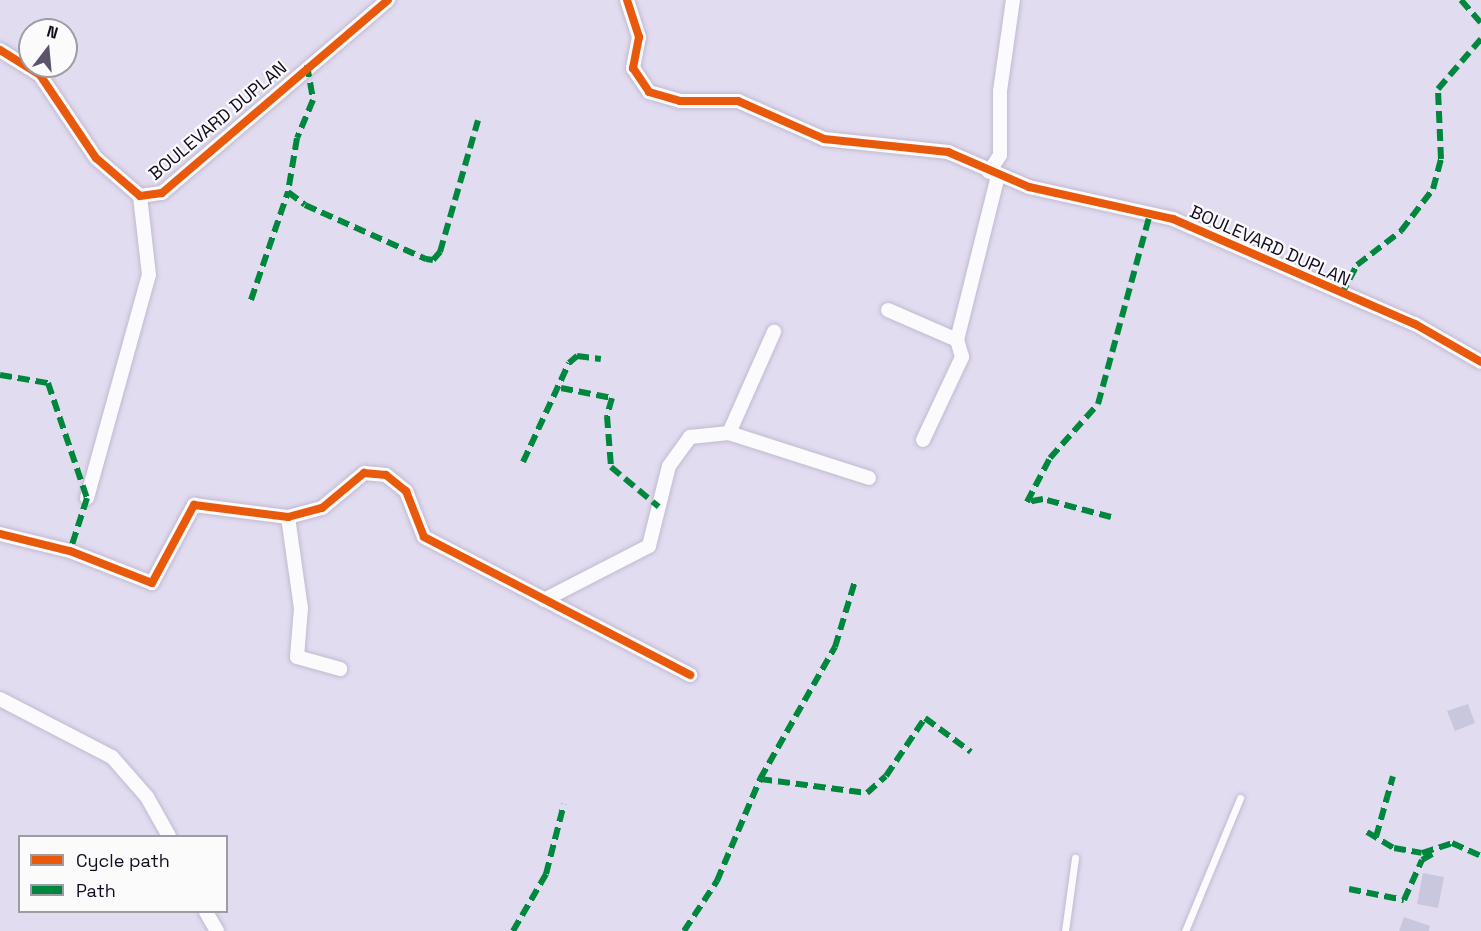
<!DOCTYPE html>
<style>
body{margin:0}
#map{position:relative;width:1481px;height:931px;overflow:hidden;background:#e2dcf1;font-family:"Space Grotesk",sans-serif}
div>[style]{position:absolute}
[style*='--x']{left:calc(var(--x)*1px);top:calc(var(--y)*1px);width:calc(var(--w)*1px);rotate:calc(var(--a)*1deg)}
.building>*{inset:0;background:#c8c7de}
.roads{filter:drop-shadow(0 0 2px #c0bacf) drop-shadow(0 0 2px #c0bacf)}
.service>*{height:7px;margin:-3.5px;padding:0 3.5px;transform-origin:3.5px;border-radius:3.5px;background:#fbfafd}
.minor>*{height:14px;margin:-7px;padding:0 7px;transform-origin:7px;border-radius:7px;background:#fbfafd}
.quiet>*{height:6px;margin-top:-3px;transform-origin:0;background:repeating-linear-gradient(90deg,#00873e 0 12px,transparent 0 18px)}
.cycleway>*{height:8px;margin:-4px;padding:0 4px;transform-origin:4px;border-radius:4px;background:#e8590c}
span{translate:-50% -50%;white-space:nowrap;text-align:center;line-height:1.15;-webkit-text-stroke:4.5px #fbfbfb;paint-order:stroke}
.street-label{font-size:18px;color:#140b21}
.legend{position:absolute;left:18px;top:835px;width:210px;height:78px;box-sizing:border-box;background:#fbfbfb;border:2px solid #9f9ba4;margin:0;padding:8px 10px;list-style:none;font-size:18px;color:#140b21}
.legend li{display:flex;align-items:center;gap:12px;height:30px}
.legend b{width:30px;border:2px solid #9f9ba4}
.north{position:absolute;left:18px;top:18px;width:60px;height:60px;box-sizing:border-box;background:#fbfbfb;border:2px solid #9f9ba4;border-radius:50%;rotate:16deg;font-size:16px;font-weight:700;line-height:24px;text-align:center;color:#140b21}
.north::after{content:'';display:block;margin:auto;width:21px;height:27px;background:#5c546a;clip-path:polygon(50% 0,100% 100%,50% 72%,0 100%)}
</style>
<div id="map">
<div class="building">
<div style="clip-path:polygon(1468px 704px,1475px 723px,1455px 731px,1447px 711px)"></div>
<div style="clip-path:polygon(1423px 873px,1444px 877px,1438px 908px,1417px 904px)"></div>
<div style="clip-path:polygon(1404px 917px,1430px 926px,1429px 931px,1399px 931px)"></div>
</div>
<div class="roads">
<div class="service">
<div style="--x:1065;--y:931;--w:74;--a:-82.2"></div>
<div style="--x:1185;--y:931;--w:144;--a:-67.5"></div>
</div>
<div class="minor">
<div style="--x:627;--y:0;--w:39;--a:72"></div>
<div style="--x:639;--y:37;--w:32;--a:101"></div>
<div style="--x:633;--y:68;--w:29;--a:56"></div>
<div style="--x:649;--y:92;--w:32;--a:16"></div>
<div style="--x:680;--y:101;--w:58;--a:0"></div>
<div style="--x:738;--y:101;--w:94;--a:23.8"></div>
<div style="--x:824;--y:139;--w:125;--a:6"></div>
<div style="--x:948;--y:152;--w:88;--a:23.4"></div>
<div style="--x:1029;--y:187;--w:148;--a:12.5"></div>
<div style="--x:1173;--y:219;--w:264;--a:23.5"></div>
<div style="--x:1415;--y:324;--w:76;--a:29.9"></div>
<div style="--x:0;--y:50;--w:47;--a:32"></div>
<div style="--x:40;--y:75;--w:100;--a:56"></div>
<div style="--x:96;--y:158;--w:58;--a:40.8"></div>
<div style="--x:140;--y:196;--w:22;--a:-8"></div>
<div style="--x:162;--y:193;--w:297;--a:-40.5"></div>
<div style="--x:989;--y:172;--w:20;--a:-57"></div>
<div style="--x:1000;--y:155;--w:64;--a:-90"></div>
<div style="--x:1000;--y:91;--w:92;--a:-81.9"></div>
<div style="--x:888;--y:310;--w:75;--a:23.5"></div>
<div style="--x:729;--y:433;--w:111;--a:-66"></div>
<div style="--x:923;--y:440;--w:92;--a:-64.8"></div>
<div style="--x:962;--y:357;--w:18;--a:-106"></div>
<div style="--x:957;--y:340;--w:170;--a:-76"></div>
<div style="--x:87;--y:498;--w:231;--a:-74.5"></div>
<div style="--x:149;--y:275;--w:80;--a:-96.5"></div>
<div style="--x:288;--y:517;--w:92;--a:81.9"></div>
<div style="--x:301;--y:608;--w:49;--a:94.7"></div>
<div style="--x:297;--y:657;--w:45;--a:15.6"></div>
<div style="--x:0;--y:534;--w:72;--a:13.7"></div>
<div style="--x:70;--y:551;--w:88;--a:21.3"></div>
<div style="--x:152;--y:583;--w:89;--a:-61.7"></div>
<div style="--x:194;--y:505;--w:95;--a:7.3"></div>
<div style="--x:288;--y:517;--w:35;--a:-15"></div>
<div style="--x:322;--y:508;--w:55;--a:-39.8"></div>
<div style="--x:364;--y:473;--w:22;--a:5"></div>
<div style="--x:386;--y:475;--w:26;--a:39"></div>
<div style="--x:406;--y:491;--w:49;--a:68.6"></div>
<div style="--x:424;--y:537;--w:300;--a:27.4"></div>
<div style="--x:544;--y:600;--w:118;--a:-27.2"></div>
<div style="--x:649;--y:546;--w:82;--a:-76"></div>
<div style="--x:669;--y:466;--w:36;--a:-54"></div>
<div style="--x:690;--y:437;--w:39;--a:-6"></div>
<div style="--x:729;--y:433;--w:147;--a:17.8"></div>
<div style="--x:0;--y:699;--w:126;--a:27.4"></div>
<div style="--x:112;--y:757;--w:53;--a:48.8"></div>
<div style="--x:147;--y:797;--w:45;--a:60.6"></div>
<div style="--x:206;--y:912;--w:22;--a:60"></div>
</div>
</div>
<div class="quiet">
<div style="--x:1461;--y:0;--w:30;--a:49"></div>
<div style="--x:307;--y:65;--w:36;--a:80"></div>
<div style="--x:313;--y:100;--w:41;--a:112.8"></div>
<div style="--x:297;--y:138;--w:55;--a:99.5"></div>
<div style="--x:288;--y:192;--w:21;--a:37"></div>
<div style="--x:305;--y:205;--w:133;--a:24.1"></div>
<div style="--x:426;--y:259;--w:7;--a:8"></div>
<div style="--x:433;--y:260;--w:11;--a:-49"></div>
<div style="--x:440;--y:252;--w:137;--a:-73.9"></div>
<div style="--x:1341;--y:295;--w:34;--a:-62"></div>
<div style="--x:1357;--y:265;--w:56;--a:-37.7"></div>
<div style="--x:1401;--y:231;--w:53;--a:-52.7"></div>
<div style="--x:1433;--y:189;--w:31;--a:-75"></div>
<div style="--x:1441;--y:159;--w:70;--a:-92.5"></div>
<div style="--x:1438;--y:89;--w:66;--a:-49.3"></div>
<div style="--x:251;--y:300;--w:114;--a:-71.1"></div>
<div style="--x:0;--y:375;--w:49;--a:9.5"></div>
<div style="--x:48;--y:383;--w:121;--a:71.3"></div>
<div style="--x:87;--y:498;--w:56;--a:107.8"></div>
<div style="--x:561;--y:388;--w:52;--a:11.1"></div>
<div style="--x:612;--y:398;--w:19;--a:106"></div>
<div style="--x:607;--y:416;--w:51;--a:85.5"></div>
<div style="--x:611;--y:467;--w:62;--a:39.8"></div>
<div style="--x:523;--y:462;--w:109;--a:-65.1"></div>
<div style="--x:569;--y:363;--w:11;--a:-41"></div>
<div style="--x:577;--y:356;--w:24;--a:7"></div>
<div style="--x:1111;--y:517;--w:70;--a:-165.2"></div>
<div style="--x:1043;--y:499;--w:16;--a:169"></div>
<div style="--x:1027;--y:502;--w:50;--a:-62.4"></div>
<div style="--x:1050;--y:458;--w:72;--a:-48.4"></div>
<div style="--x:1098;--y:404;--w:197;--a:-74.7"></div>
<div style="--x:760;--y:779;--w:108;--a:7.5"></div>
<div style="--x:867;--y:793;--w:25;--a:-42"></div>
<div style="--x:886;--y:776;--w:70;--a:-56.1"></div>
<div style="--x:925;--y:718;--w:57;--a:36.5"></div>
<div style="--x:1367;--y:832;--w:31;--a:31"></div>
<div style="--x:1394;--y:848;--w:28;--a:10"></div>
<div style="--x:1422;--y:853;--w:32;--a:-18"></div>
<div style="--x:1452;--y:843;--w:32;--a:24"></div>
<div style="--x:1376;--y:837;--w:63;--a:-74.4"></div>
<div style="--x:1349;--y:889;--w:56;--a:11.3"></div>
<div style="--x:1404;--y:900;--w:44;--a:-65.8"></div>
<div style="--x:1422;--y:860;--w:12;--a:-31"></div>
<div style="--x:513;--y:931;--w:66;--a:-59.9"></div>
<div style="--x:546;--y:874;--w:72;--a:-75.6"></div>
<div style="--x:684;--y:931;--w:60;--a:-56.6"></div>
<div style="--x:717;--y:881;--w:111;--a:-67.1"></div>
<div style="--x:760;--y:779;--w:152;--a:-60.4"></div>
<div style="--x:835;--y:647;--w:69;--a:-73.1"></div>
</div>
<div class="cycleway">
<div style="--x:627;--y:0;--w:39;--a:72"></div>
<div style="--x:639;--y:37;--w:32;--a:101"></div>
<div style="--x:633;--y:68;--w:29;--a:56"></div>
<div style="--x:649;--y:92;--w:32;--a:16"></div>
<div style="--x:680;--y:101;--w:58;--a:0"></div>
<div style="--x:738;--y:101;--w:94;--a:23.8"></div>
<div style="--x:824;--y:139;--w:125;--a:6"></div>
<div style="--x:948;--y:152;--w:88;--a:23.4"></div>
<div style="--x:1029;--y:187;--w:148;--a:12.5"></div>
<div style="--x:1173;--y:219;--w:264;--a:23.5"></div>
<div style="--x:1415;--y:324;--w:76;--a:29.9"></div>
<div style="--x:0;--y:50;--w:47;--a:32"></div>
<div style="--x:40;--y:75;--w:100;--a:56"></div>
<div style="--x:96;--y:158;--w:58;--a:40.8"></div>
<div style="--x:140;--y:196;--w:22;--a:-8"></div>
<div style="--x:162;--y:193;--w:297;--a:-40.5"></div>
<div style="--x:0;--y:534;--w:72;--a:13.7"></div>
<div style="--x:70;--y:551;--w:88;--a:21.3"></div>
<div style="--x:152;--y:583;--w:89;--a:-61.7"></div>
<div style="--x:194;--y:505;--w:95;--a:7.3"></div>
<div style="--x:288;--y:517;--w:35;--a:-15"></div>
<div style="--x:322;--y:508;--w:55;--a:-39.8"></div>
<div style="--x:364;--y:473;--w:22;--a:5"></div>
<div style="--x:386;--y:475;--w:26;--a:39"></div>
<div style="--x:406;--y:491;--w:49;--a:68.6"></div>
<div style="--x:424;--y:537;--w:300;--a:27.4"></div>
</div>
<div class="street-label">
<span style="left:218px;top:121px;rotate:-40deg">BOULEVARD DUPLAN</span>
<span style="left:1270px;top:246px;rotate:24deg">BOULEVARD DUPLAN</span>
</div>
<ul class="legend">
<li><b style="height:8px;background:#e8590c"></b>Cycle path</li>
<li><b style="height:8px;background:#00873e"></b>Path</li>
</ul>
<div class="north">N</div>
</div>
